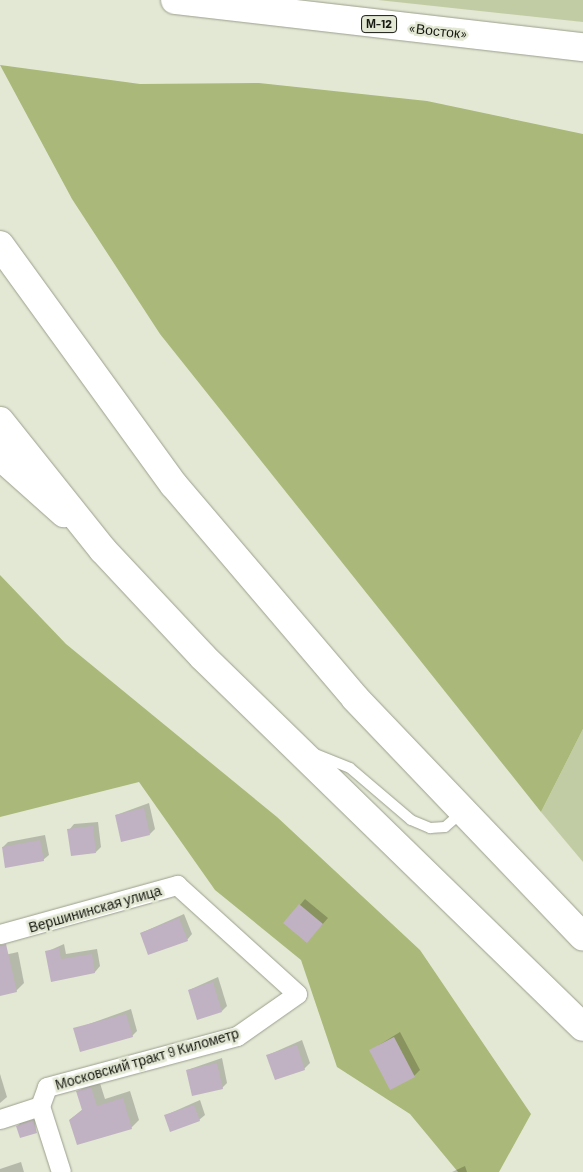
<!DOCTYPE html>
<meta charset="utf-8">
<style>
body{margin:0}
#map{position:relative;width:583px;height:1172px;overflow:hidden;background:#e3e8d4;font-family:Barlow,sans-serif}
div>[style]{position:absolute}
[style*='--x']{left:calc(var(--x)*1px);top:calc(var(--y)*1px);width:calc(var(--w)*1px);rotate:calc(var(--a)*1deg)}
.green>*{inset:0;background:#c2cca4}
.forest>*{inset:0;background:#aab879}
.shadow>*{inset:0;background:#0003}
.building>*{inset:0;background:#c0b2c2}
.roads{filter:drop-shadow(0 0 1px #9b9f8d) drop-shadow(0 0 1px #9b9f8d)}
.lane>*{height:10px;margin:-5px;padding:0 5px;transform-origin:5px;border-radius:5px;background:#fff}
.street>*{height:19px;margin:-9.5px;padding:0 9.5px;transform-origin:9.5px;border-radius:9.5px;background:#fff}
.secondary>*{height:28px;margin:-14px;padding:0 14px;transform-origin:14px;border-radius:14px;background:#fff}
.primary>*{height:28px;margin:-14px;padding:0 14px;transform-origin:14px;border-radius:14px;background:#fff}
span{translate:-50% -50%;white-space:nowrap;text-align:center;line-height:1.15;-webkit-text-stroke:5px #e3e8d4;paint-order:stroke}
.shield-label span{padding:1px 4px;background:#e3e8d4;border:1px solid;border-radius:4px;-webkit-text-stroke-width:0}
.shield-label{font-size:12px;color:#161811;font-weight:700}
.street-label{font-size:14px;color:#161811}
</style>
<div id="map">
<div class="green">
<div style="clip-path:polygon(378px 0,583px 0,583px 22px)"></div>
<div style="clip-path:polygon(583px 729px,583px 862px,541px 812px)"></div>
</div>
<div class="forest">
<div style="clip-path:polygon(0 65px,140px 84px,259px 83px,427px 101px,583px 134px,583px 729px,541px 812px,160px 334px,72px 199px)"></div>
<div style="clip-path:polygon(0 575px,66px 644px,277px 817px,420px 950px,531px 1114px,499px 1172px,458px 1172px,410px 1114px,337px 1067px,301px 960px,215px 890px,139px 782px,0 817px)"></div>
</div>
<div class="shadow">
<div style="clip-path:polygon(149px 803px,155px 829px,150px 834px,116px 815px)"></div>
<div style="clip-path:polygon(98px 822px,101px 847px,96px 852px,69px 830px,74px 824px)"></div>
<div style="clip-path:polygon(45px 835px,49px 855px,43px 860px,3px 847px,8px 842px)"></div>
<div style="clip-path:polygon(305px 899px,328px 918px,307px 942px,300px 905px)"></div>
<div style="clip-path:polygon(184px 914px,192px 934px,187px 940px,141px 933px)"></div>
<div style="clip-path:polygon(64px 944px,66px 954px,97px 949px,100px 966px,95px 972px,52px 981px,46px 952px)"></div>
<div style="clip-path:polygon(18px 952px,24px 983px,16px 991px,0 995px,0 956px)"></div>
<div style="clip-path:polygon(218px 977px,227px 1006px,222px 1011px,189px 990px)"></div>
<div style="clip-path:polygon(131px 1009px,137px 1031px,132px 1036px,75px 1029px)"></div>
<div style="clip-path:polygon(400px 1032px,420px 1070px,414px 1076px,371px 1050px)"></div>
<div style="clip-path:polygon(302px 1040px,310px 1063px,304px 1069px,268px 1055px)"></div>
<div style="clip-path:polygon(222px 1058px,227px 1083px,222px 1088px,187px 1070px)"></div>
<div style="clip-path:polygon(0 1074px,7px 1097px,0 1103px)"></div>
<div style="clip-path:polygon(99px 1080px,105px 1099px,130px 1091px,139px 1120px,131px 1128px,70px 1120px,83px 1109px,78px 1091px)"></div>
<div style="clip-path:polygon(200px 1100px,205px 1115px,199px 1120px,166px 1115px)"></div>
<div style="clip-path:polygon(35px 1119px,36px 1132px,18px 1126px,20px 1123px)"></div>
<div style="clip-path:polygon(21px 1162px,24px 1172px,0 1172px,0 1169px)"></div>
<div style="clip-path:polygon(465px 1166px,467px 1172px,452px 1172px)"></div>
</div>
<div class="building">
<div style="clip-path:polygon(144px 808px,150px 835px,121px 842px,115px 815px)"></div>
<div style="clip-path:polygon(93px 826px,96px 853px,71px 856px,67px 829px)"></div>
<div style="clip-path:polygon(40px 840px,44px 861px,5px 868px,2px 847px)"></div>
<div style="clip-path:polygon(299px 904px,323px 924px,307px 943px,283px 923px)"></div>
<div style="clip-path:polygon(179px 918px,188px 941px,148px 955px,140px 933px)"></div>
<div style="clip-path:polygon(6px 944px,17px 992px,0 996px,0 945px)"></div>
<div style="clip-path:polygon(59px 948px,61px 959px,92px 954px,95px 973px,51px 982px,45px 951px)"></div>
<div style="clip-path:polygon(213px 982px,222px 1012px,197px 1020px,188px 990px)"></div>
<div style="clip-path:polygon(126px 1014px,133px 1037px,80px 1052px,73px 1028px)"></div>
<div style="clip-path:polygon(394px 1037px,415px 1077px,390px 1090px,369px 1050px)"></div>
<div style="clip-path:polygon(297px 1045px,305px 1070px,275px 1080px,266px 1055px)"></div>
<div style="clip-path:polygon(217px 1063px,223px 1089px,192px 1096px,186px 1070px)"></div>
<div style="clip-path:polygon(91px 1087px,97px 1106px,123px 1098px,132px 1129px,77px 1145px,69px 1120px,82px 1110px,76px 1091px)"></div>
<div style="clip-path:polygon(194px 1105px,200px 1121px,170px 1132px,164px 1115px)"></div>
<div style="clip-path:polygon(33px 1120px,37px 1133px,20px 1138px,16px 1126px)"></div>
</div>
<div class="roads">
<div class="lane">
<div style="--x:310;--y:752;--w:43;--a:21.8"></div>
<div style="--x:350;--y:768;--w:80;--a:40.4"></div>
<div style="--x:411;--y:820;--w:21;--a:23"></div>
<div style="--x:430;--y:828;--w:15;--a:-4"></div>
<div style="--x:445;--y:827;--w:23;--a:-41"></div>
</div>
<div class="street">
<div style="--x:0;--y:934;--w:184;--a:-15.5"></div>
<div style="--x:177;--y:885;--w:162;--a:42.2"></div>
<div style="--x:297;--y:994;--w:73;--a:145"></div>
<div style="--x:237;--y:1036;--w:197;--a:165"></div>
<div style="--x:47;--y:1087;--w:20;--a:110"></div>
<div style="--x:40;--y:1106;--w:42;--a:162"></div>
<div style="--x:40;--y:1106;--w:69;--a:72.3"></div>
</div>
<div class="secondary">
<div style="--x:0;--y:456;--w:86;--a:41.7"></div>
</div>
<div class="primary">
<div style="--x:175;--y:0;--w:411;--a:6.6"></div>
<div style="--x:0;--y:245;--w:296;--a:54.1"></div>
<div style="--x:174;--y:485;--w:280;--a:49.6"></div>
<div style="--x:355;--y:698;--w:330;--a:46.3"></div>
<div style="--x:0;--y:421;--w:165;--a:51.4"></div>
<div style="--x:103;--y:550;--w:146;--a:46.9"></div>
<div style="--x:203;--y:657;--w:530;--a:44.24"></div>
</div>
</div>
<div class="shield-label">
<span style="left:379px;top:24px">М-12</span>
</div>
<div class="street-label">
<span style="left:438px;top:31px;rotate:6deg">«Восток»</span>
<span style="left:95px;top:909px;rotate:-16deg">Вершининская улица</span>
<span style="left:147px;top:1059px;rotate:-16deg">Московский тракт 9 Километр</span>
</div>
</div>
